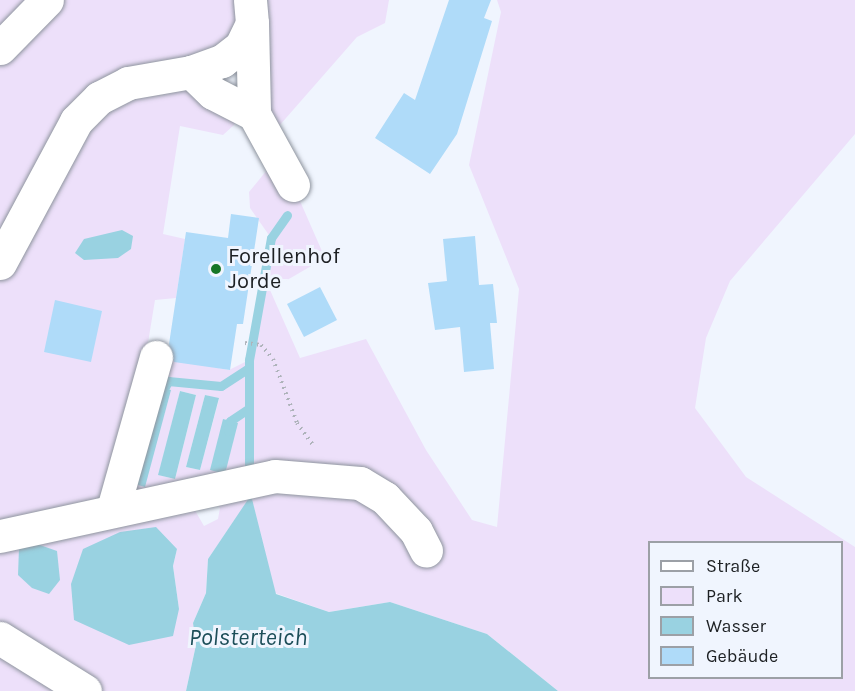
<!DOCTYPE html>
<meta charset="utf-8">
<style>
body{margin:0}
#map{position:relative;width:855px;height:691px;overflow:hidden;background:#f0f5fe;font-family:Karla,sans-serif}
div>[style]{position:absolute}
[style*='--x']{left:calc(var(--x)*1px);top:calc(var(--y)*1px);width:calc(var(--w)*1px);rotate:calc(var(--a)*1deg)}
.green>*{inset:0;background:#ede0fa}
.water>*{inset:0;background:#99d2e1}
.stream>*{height:9px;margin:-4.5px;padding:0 4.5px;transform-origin:4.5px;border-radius:4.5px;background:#99d2e1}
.building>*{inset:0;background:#afdbf9}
.path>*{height:4px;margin-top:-2px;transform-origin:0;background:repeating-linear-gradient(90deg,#aeb3ba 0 1.5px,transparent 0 6px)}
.roads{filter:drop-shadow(0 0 2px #8e949e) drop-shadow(0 0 2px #8e949e)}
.minor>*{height:33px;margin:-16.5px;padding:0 16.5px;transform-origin:16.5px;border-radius:16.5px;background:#fff}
.dots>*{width:16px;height:16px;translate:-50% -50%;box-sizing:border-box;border:3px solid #f0f5fe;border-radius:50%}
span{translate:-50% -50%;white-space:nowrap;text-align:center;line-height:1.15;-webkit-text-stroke:6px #f0f5fe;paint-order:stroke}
.poi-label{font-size:22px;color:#1d2023}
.left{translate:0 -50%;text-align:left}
.water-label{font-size:24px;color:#1c4e59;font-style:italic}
.legend{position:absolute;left:648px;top:541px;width:195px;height:138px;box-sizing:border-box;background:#f0f5fe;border:2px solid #9ca0a6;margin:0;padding:8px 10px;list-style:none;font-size:18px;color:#1d2023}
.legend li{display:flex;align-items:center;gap:12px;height:30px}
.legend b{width:30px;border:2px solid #9ca0a6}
</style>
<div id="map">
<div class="green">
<div style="clip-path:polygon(evenodd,0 0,389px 0,385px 23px,357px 37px,265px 142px,252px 24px,191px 72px,239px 106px,234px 125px,223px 135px,180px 126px,163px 234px,185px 239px,176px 298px,155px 300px,146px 355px,229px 370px,249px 360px,271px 238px,250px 208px,249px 192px,267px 170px,293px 185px,325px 258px,270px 290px,300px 358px,366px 339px,426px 450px,472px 520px,497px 527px,519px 289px,469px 165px,501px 12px,497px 0,855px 0,855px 134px,730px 281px,706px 338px,695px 408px,746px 477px,855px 547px,855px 691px,558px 691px,487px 634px,390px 602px,329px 612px,275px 593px,251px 496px,208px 559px,206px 593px,193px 623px,196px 645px,186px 691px,0 691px,0 0,180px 391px,196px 395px,175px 479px,159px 475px,180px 391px,0 0,205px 395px,219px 399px,200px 470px,186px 467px,205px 395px,0 0,212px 497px,220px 508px,218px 519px,204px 526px,193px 507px,212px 497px,0 0,650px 542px,842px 542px,842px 678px,650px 678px,650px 542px,0 0,83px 549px,177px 549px,173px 566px,179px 609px,83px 549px)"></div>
</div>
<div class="water">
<div style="clip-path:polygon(122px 230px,133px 236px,131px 249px,118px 258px,84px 260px,75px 253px,84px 239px)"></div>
<div style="clip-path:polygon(156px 387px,171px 390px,145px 487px,131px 483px)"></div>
<div style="clip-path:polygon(180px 391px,196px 395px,175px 479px,158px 475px)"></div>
<div style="clip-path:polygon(205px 395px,219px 398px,200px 470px,186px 467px)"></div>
<div style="clip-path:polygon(223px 419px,238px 423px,225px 474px,210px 470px)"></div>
<div style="clip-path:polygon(251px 495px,276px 594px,329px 612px,390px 602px,487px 634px,558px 691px,186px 691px,196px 645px,193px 623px,206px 593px,208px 559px)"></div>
<div style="clip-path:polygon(156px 527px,177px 549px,173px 566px,179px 609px,173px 636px,129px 645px,74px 620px,71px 584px,83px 549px,120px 532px)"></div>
<div style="clip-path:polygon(37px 544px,57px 551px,60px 580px,49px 594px,32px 588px,18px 575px,19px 548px)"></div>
</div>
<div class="stream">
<div style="--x:161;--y:395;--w:16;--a:-63"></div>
<div style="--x:168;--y:381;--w:53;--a:5.4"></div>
<div style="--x:221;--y:386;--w:33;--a:-33"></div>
<div style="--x:228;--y:431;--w:10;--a:-79"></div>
<div style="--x:230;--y:421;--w:23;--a:-34"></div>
<div style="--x:249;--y:471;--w:111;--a:-90"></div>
<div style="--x:249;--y:360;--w:124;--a:-79.8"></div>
<div style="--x:271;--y:238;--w:28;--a:-55"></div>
</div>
<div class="building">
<div style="clip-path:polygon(449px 0,491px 0,484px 18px,492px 21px,457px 134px,430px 174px,375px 138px,404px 93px,415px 100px)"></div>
<div style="clip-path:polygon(231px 214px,259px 218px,243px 324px,237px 324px,230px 370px,174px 362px,169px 344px,186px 232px,228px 238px)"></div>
<div style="clip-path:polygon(475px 236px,479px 285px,493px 284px,497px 323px,490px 323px,494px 369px,464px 372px,460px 327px,435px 330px,428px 283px,447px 281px,443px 239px)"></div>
<div style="clip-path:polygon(320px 287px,337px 320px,304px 337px,287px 304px)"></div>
<div style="clip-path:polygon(55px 300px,102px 311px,91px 362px,44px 352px)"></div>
</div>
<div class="path">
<div style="--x:245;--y:343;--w:16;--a:7"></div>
<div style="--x:261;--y:345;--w:18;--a:49"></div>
<div style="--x:273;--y:359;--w:68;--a:69.4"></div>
<div style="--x:297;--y:423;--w:29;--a:54"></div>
</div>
<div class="roads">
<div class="minor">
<div style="--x:252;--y:23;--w:91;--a:88.7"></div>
<div style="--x:254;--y:114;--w:81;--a:61.2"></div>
<div style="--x:0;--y:48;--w:67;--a:-45.6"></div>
<div style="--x:191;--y:72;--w:30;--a:44"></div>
<div style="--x:213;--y:93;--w:46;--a:27.1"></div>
<div style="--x:0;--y:263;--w:161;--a:-61.8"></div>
<div style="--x:76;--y:121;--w:33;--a:-45"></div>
<div style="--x:99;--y:98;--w:33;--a:-27"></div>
<div style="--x:128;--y:83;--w:64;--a:-9.9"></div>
<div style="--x:191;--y:72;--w:33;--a:-20"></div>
<div style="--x:222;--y:61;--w:24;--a:-38"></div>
<div style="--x:241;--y:46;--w:25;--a:-64"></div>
<div style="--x:252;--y:23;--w:23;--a:-95"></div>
<div style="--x:113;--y:509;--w:158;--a:-74.2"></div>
<div style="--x:0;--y:536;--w:281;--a:-12.3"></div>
<div style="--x:275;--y:476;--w:85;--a:4.7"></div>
<div style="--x:360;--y:483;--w:29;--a:31"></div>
<div style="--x:385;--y:498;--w:45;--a:46.8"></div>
<div style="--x:416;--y:531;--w:22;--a:63"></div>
<div style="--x:0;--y:638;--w:100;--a:31.9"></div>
</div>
</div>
<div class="dots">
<div style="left:216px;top:269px;background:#167626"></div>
</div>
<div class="poi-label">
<span class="left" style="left:228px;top:269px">Forellenhof<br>Jorde</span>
</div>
<div class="water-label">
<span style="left:248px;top:638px">Polsterteich</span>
</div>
<ul class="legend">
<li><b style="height:8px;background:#fff"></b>Straße</li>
<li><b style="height:16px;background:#ede0fa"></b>Park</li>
<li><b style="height:16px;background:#99d2e1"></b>Wasser</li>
<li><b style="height:16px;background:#afdbf9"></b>Gebäude</li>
</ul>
</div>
